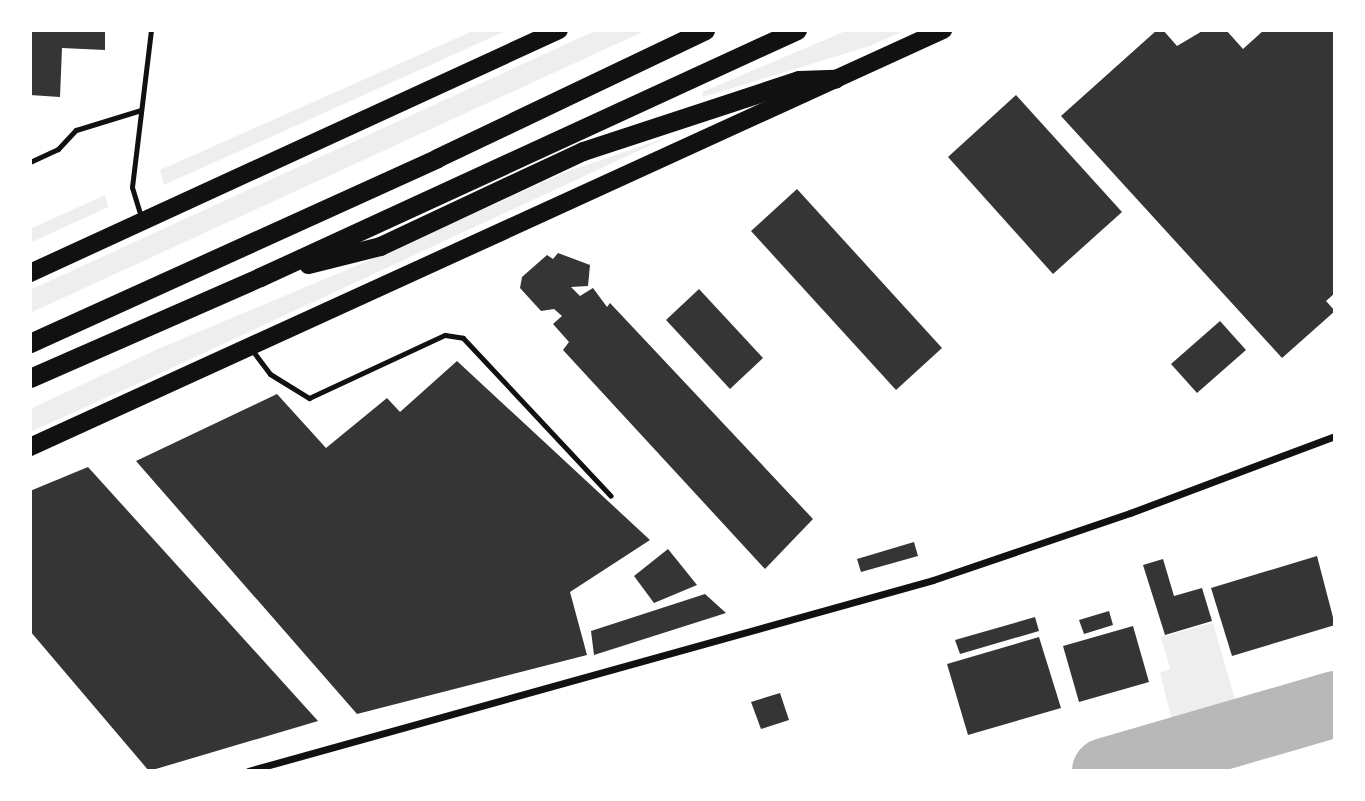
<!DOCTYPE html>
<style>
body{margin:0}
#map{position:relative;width:1365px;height:801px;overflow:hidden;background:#fff;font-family:Helvetica,sans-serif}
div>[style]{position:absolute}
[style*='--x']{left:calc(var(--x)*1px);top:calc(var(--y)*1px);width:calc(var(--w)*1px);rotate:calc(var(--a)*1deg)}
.green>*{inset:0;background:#eee}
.taxiway>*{height:66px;margin:-33px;padding:0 33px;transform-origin:33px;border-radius:33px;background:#b8b8b8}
.building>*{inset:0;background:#353535}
.service>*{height:5px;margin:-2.5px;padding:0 2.5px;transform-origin:2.5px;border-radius:2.5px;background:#111}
.minor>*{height:7px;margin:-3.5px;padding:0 3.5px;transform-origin:3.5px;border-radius:3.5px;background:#111}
.primary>*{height:18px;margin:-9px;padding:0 9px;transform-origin:9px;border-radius:9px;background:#111}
.trunk>*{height:19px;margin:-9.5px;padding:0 9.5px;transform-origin:9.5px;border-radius:9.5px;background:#111}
span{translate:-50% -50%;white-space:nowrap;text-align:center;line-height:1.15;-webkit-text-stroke:5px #fff;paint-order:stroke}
.frame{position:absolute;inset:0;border:32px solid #fff;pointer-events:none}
</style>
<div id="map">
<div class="green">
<div style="clip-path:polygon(475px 30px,508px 30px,164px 185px,160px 170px)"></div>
<div style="clip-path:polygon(597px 30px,647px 30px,30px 313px,30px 290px)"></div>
<div style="clip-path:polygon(848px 30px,906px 30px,870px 46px,703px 97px,702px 92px)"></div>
<div style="clip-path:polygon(668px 137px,150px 378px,30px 432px,30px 409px,158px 349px,377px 257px,566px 172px)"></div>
<div style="clip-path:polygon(105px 195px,108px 207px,30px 243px,30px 229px)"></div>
<div style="clip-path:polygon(1213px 623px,1238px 710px,1174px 728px,1160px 673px,1170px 669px,1161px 637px)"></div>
</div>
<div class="taxiway">
<div style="--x:1105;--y:771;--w:240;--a:-16.2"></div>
</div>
<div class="building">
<div style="clip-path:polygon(30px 30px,105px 30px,105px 50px,62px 48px,60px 97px,30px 95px)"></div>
<div style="clip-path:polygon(1157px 30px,1163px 30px,1177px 46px,1204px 30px,1226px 30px,1243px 49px,1264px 30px,1335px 30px,1335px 293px,1326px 301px,1335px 311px,1282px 358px,1061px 116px)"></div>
<div style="clip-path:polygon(1016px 95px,1122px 212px,1053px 274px,948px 157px)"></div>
<div style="clip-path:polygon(797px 189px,942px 348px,896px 390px,751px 231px)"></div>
<div style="clip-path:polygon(558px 253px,590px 265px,588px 286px,571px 287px,580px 296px,593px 288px,607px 307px,610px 303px,813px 519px,765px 569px,563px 350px,569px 342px,553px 324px,562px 316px,554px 309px,541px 311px,520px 288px,522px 277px,547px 255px,553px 259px)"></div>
<div style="clip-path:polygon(699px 289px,763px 358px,730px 389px,666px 320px)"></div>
<div style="clip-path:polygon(1220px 321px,1246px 350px,1197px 393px,1171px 364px)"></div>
<div style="clip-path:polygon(457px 361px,650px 540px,570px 592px,587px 655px,357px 714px,136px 461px,277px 394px,326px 448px,387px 398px,400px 412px)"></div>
<div style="clip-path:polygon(88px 467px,318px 721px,149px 771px,30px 631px,30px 491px)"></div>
<div style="clip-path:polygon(914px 542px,918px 556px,861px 572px,857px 559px)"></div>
<div style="clip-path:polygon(668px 549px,697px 585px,654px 603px,634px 576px)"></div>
<div style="clip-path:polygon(1317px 556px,1335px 625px,1232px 656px,1211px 588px)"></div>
<div style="clip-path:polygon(1163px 559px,1174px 596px,1202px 588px,1212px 621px,1165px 635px,1143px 565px)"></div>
<div style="clip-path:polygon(705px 594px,726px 613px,594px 655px,591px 631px)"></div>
<div style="clip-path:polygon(1109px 611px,1113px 625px,1084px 634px,1079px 620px)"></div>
<div style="clip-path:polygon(1035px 617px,1039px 631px,960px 654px,955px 640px)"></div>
<div style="clip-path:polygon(1133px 626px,1149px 682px,1079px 702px,1063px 646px)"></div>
<div style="clip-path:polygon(1039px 637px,1061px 708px,968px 735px,947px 664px)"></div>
<div style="clip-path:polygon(780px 693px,789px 720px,761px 729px,751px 702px)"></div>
</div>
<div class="service">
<div style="--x:30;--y:162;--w:31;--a:-25"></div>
<div style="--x:58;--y:149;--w:26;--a:-47"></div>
<div style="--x:76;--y:130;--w:68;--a:-17.1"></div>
<div style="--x:142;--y:220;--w:34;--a:-107"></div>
<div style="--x:132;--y:187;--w:158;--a:-83.1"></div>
<div style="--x:252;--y:350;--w:30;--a:53"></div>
<div style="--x:270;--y:374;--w:46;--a:31.6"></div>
<div style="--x:309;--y:398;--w:150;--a:-24.9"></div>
<div style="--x:445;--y:335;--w:18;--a:9"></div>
<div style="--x:463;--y:338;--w:216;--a:46.9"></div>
</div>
<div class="minor">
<div style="--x:248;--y:771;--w:711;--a:-15.58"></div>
<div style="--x:933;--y:580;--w:208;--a:-18.8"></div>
<div style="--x:1130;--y:513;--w:219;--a:-20.6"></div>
</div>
<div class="primary">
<div style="--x:30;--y:273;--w:582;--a:-24.67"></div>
<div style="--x:30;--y:447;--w:1004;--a:-24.55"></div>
</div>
<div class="trunk">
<div style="--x:308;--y:264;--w:74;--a:-14"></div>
<div style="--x:380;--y:246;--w:224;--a:-25.1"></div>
<div style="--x:583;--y:151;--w:227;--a:-18.2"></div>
<div style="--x:799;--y:80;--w:36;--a:-2"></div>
<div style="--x:30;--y:343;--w:447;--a:-24.4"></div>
<div style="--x:437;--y:158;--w:297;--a:-25.5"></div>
<div style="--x:30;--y:378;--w:251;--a:-23.7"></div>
<div style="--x:260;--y:277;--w:591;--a:-24.7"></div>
</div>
<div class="frame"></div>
</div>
